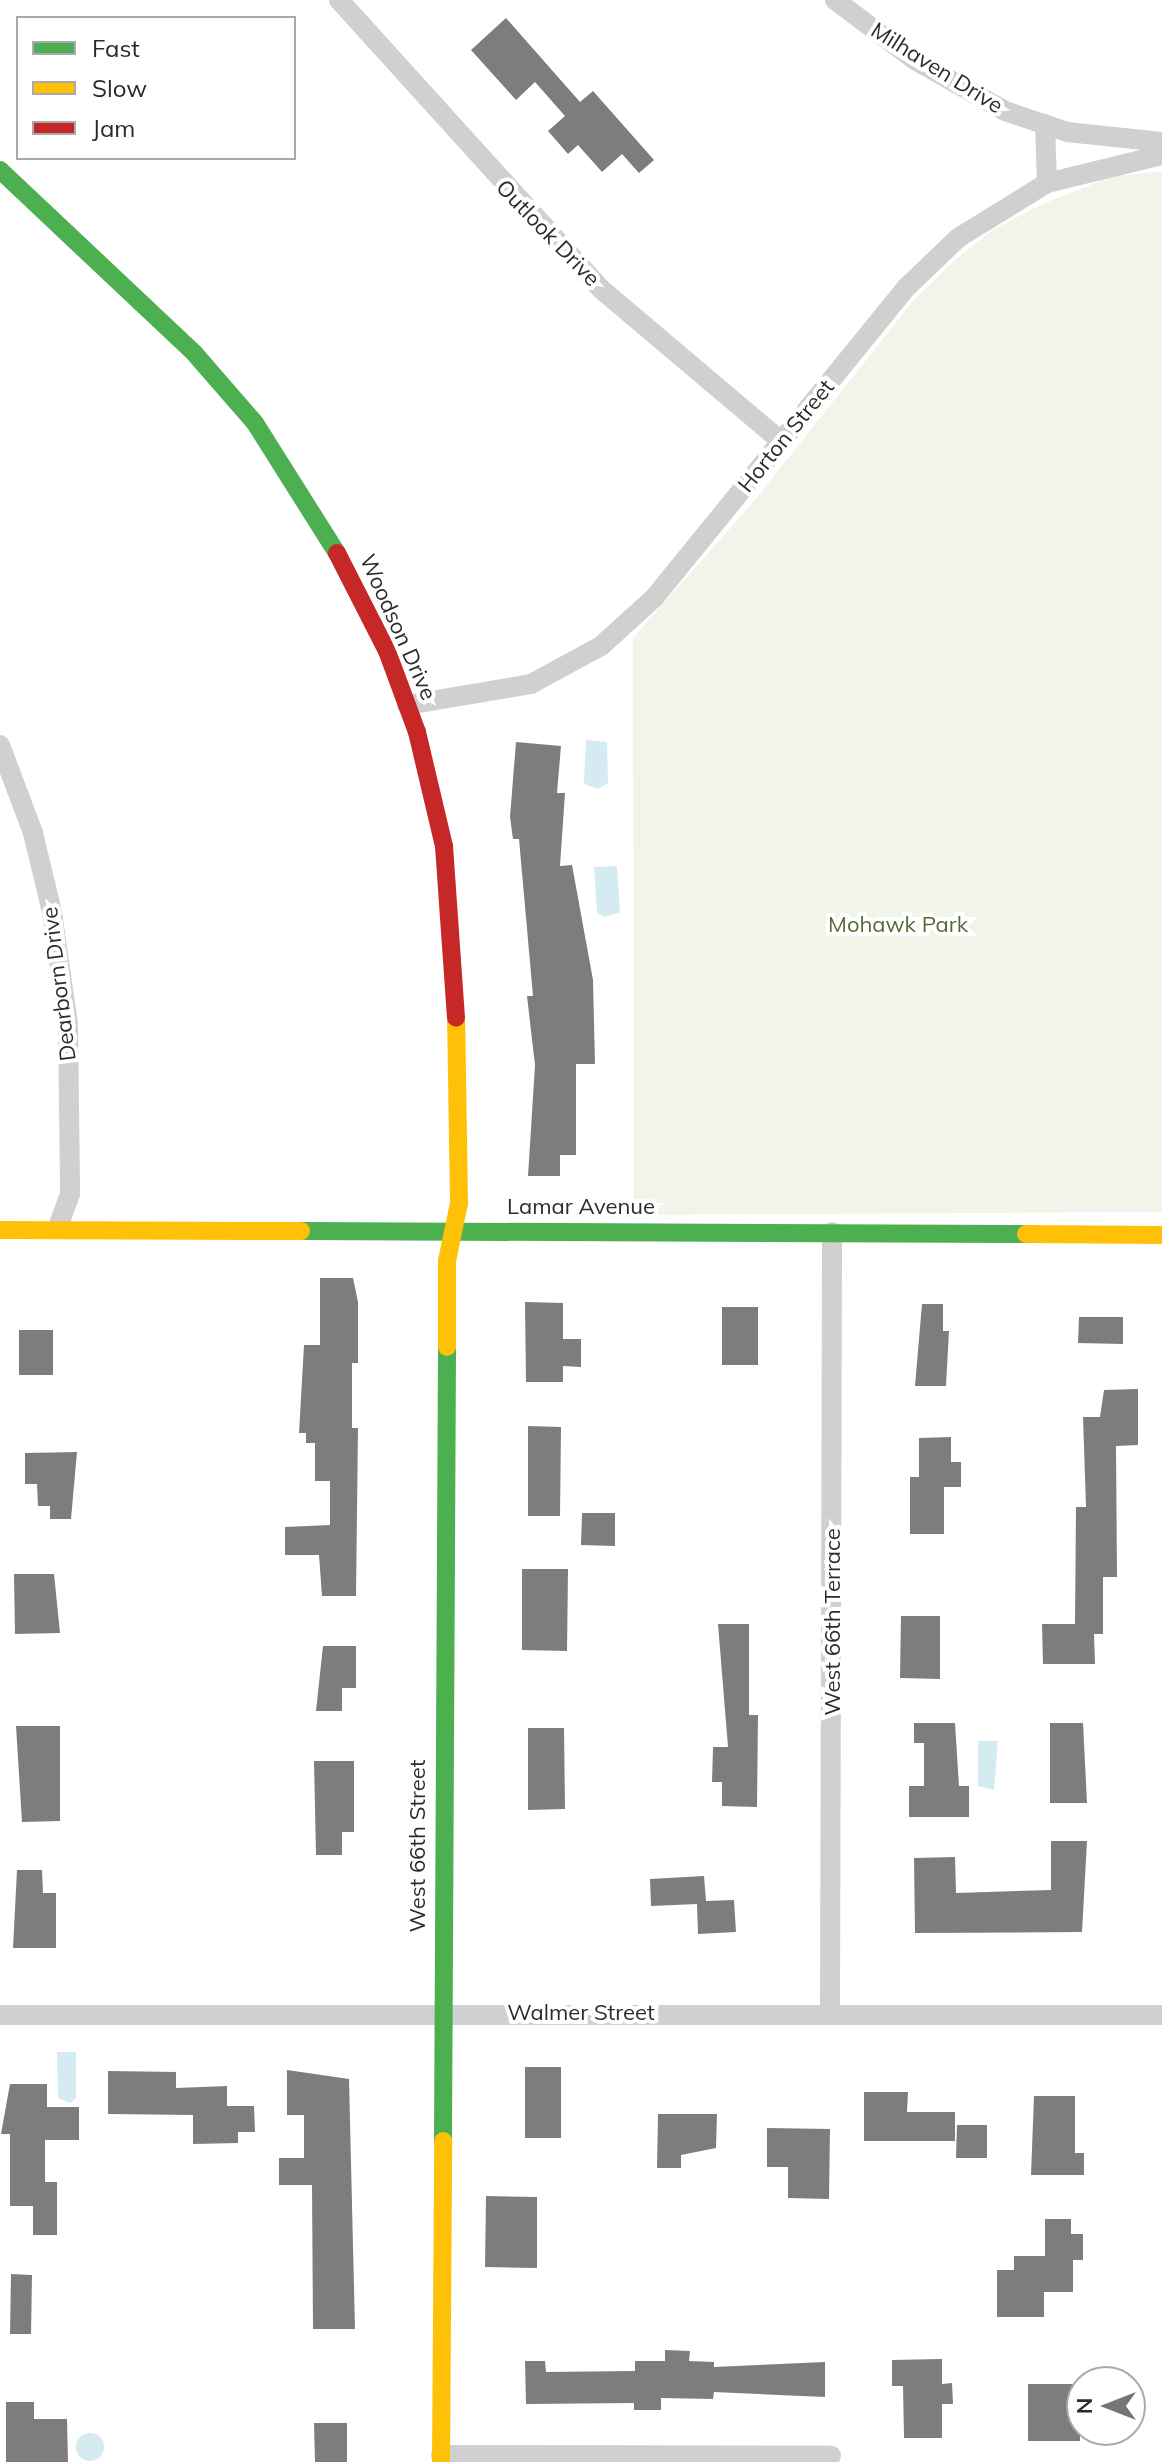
<!DOCTYPE html>
<style>
body{margin:0}
#map{position:relative;width:1162px;height:2462px;overflow:hidden;background:#fff;font-family:Mulish,sans-serif}
div>[style]{position:absolute}
[style*='--x']{left:calc(var(--x)*1px);top:calc(var(--y)*1px);width:calc(var(--w)*1px);rotate:calc(var(--a)*1deg)}
.green>*{inset:0;background:#f0f4e9}
.water>*{inset:0;background:#d4ebf2}
.round{border-radius:50%}
.building>*{inset:0;background:#7d7d7d}
.street>*{height:20px;margin:-10px;padding:0 10px;transform-origin:10px;border-radius:10px;background:#d0d0d0}
.fast>*{height:18px;margin:-9px;padding:0 9px;transform-origin:9px;border-radius:9px;background:#4caf50}
.slow>*{height:18px;margin:-9px;padding:0 9px;transform-origin:9px;border-radius:9px;background:#ffc107}
.jam>*{height:18px;margin:-9px;padding:0 9px;transform-origin:9px;border-radius:9px;background:#c62828}
span{translate:-50% -50%;white-space:nowrap;text-align:center;line-height:1.15;-webkit-text-stroke:8px #fff;paint-order:stroke}
.street-label{font-size:22px;color:#2b2b2b}
.park-label{font-size:22px;color:#556a36}
.legend{position:absolute;left:16px;top:16px;width:280px;height:144px;box-sizing:border-box;background:#fff;border:2px solid #aaa;margin:0;padding:10px 14px;list-style:none;font-size:24px;color:#2b2b2b}
.legend li{display:flex;align-items:center;gap:16px;height:40px}
.legend b{width:40px;border:2px solid #aaa}
.north{position:absolute;left:1066px;top:2366px;width:80px;height:80px;box-sizing:border-box;background:#fff;border:2px solid #aaa;border-radius:50%;rotate:270deg;font-size:22px;font-weight:700;line-height:32px;text-align:center;color:#2b2b2b}
.north::after{content:'';display:block;margin:auto;width:28px;height:36px;background:#757575;clip-path:polygon(50% 0,100% 100%,50% 72%,0 100%)}
</style>
<div id="map">
<div class="green">
<div style="clip-path:polygon(1162px 171px,1162px 1212px,634px 1215px,633px 638px,750px 506px,914px 300px,955px 260px,994px 229px,1045px 203px,1110px 177px)"></div>
</div>
<div class="water">
<div style="clip-path:polygon(586px 740px,607px 742px,608px 783px,598px 789px,584px 784px)"></div>
<div style="clip-path:polygon(617px 866px,620px 912px,605px 917px,597px 913px,594px 867px)"></div>
<div style="clip-path:polygon(978px 1741px,998px 1741px,994px 1790px,978px 1786px)"></div>
<div style="clip-path:polygon(57px 2052px,76px 2052px,76px 2098px,70px 2103px,58px 2098px)"></div>
<div class="round" style="left:76px;top:2433px;width:28px;height:28px"></div>
</div>
<div class="building">
<div style="clip-path:polygon(506px 18px,580px 102px,593px 91px,654px 160px,639px 173px,622px 154px,602px 172px,578px 145px,568px 154px,548px 131px,565px 116px,535px 82px,516px 100px,471px 50px)"></div>
<div style="clip-path:polygon(516px 742px,561px 746px,557px 793px,565px 793px,560px 866px,572px 865px,593px 980px,595px 1064px,576px 1064px,576px 1155px,560px 1155px,560px 1176px,528px 1176px,535px 1065px,527px 996px,533px 996px,519px 839px,513px 839px,510px 817px)"></div>
<div style="clip-path:polygon(320px 1278px,353px 1278px,358px 1302px,358px 1363px,352px 1363px,352px 1428px,358px 1428px,356px 1596px,322px 1596px,319px 1555px,285px 1555px,285px 1527px,330px 1525px,330px 1481px,315px 1481px,315px 1443px,306px 1443px,306px 1433px,299px 1433px,304px 1345px,320px 1345px)"></div>
<div style="clip-path:polygon(525px 1302px,563px 1303px,563px 1339px,581px 1339px,581px 1367px,563px 1366px,563px 1382px,526px 1382px)"></div>
<div style="clip-path:polygon(922px 1304px,943px 1304px,943px 1331px,949px 1331px,946px 1386px,915px 1386px)"></div>
<div style="clip-path:polygon(722px 1307px,758px 1307px,758px 1365px,722px 1365px)"></div>
<div style="clip-path:polygon(1079px 1317px,1123px 1317px,1123px 1344px,1078px 1343px)"></div>
<div style="clip-path:polygon(19px 1330px,53px 1330px,53px 1375px,19px 1375px)"></div>
<div style="clip-path:polygon(1138px 1389px,1138px 1445px,1116px 1446px,1117px 1577px,1103px 1577px,1103px 1634px,1094px 1634px,1095px 1664px,1043px 1664px,1042px 1624px,1075px 1624px,1076px 1507px,1086px 1507px,1083px 1417px,1100px 1417px,1104px 1390px)"></div>
<div style="clip-path:polygon(528px 1426px,561px 1427px,560px 1516px,528px 1516px)"></div>
<div style="clip-path:polygon(951px 1437px,951px 1462px,961px 1462px,961px 1487px,944px 1487px,944px 1534px,910px 1534px,910px 1477px,919px 1477px,919px 1438px)"></div>
<div style="clip-path:polygon(77px 1452px,71px 1519px,50px 1519px,50px 1506px,38px 1506px,37px 1484px,25px 1484px,25px 1453px)"></div>
<div style="clip-path:polygon(582px 1513px,615px 1513px,615px 1546px,581px 1545px)"></div>
<div style="clip-path:polygon(522px 1569px,568px 1569px,567px 1651px,522px 1650px)"></div>
<div style="clip-path:polygon(14px 1574px,54px 1574px,60px 1633px,15px 1634px)"></div>
<div style="clip-path:polygon(901px 1616px,940px 1616px,940px 1679px,900px 1678px)"></div>
<div style="clip-path:polygon(718px 1624px,749px 1624px,749px 1715px,758px 1715px,757px 1807px,722px 1806px,722px 1782px,712px 1782px,713px 1747px,728px 1747px)"></div>
<div style="clip-path:polygon(323px 1646px,356px 1646px,356px 1688px,342px 1688px,342px 1711px,316px 1711px)"></div>
<div style="clip-path:polygon(914px 1723px,955px 1723px,959px 1786px,969px 1786px,969px 1817px,909px 1817px,909px 1786px,924px 1786px,924px 1743px,914px 1743px)"></div>
<div style="clip-path:polygon(1050px 1723px,1083px 1723px,1087px 1803px,1050px 1803px)"></div>
<div style="clip-path:polygon(16px 1726px,60px 1726px,60px 1821px,22px 1822px)"></div>
<div style="clip-path:polygon(528px 1728px,564px 1728px,565px 1809px,528px 1810px)"></div>
<div style="clip-path:polygon(314px 1761px,354px 1761px,354px 1832px,342px 1832px,342px 1855px,316px 1855px)"></div>
<div style="clip-path:polygon(1051px 1841px,1087px 1841px,1082px 1932px,915px 1933px,914px 1858px,955px 1857px,956px 1893px,1051px 1890px)"></div>
<div style="clip-path:polygon(17px 1870px,42px 1870px,43px 1893px,56px 1893px,56px 1948px,13px 1948px)"></div>
<div style="clip-path:polygon(704px 1876px,706px 1901px,734px 1900px,736px 1932px,698px 1934px,697px 1904px,651px 1906px,650px 1879px)"></div>
<div style="clip-path:polygon(525px 2067px,561px 2067px,561px 2138px,525px 2138px)"></div>
<div style="clip-path:polygon(287px 2070px,349px 2079px,355px 2329px,313px 2329px,312px 2185px,279px 2185px,279px 2158px,304px 2158px,304px 2115px,287px 2115px)"></div>
<div style="clip-path:polygon(108px 2071px,176px 2072px,176px 2088px,227px 2086px,227px 2106px,254px 2106px,255px 2132px,238px 2132px,238px 2143px,193px 2144px,193px 2115px,108px 2114px)"></div>
<div style="clip-path:polygon(10px 2084px,47px 2084px,47px 2107px,79px 2107px,79px 2140px,45px 2140px,45px 2182px,57px 2182px,57px 2235px,33px 2235px,33px 2206px,10px 2206px,10px 2134px,1px 2134px)"></div>
<div style="clip-path:polygon(864px 2092px,908px 2092px,907px 2112px,955px 2112px,955px 2141px,864px 2141px)"></div>
<div style="clip-path:polygon(1034px 2096px,1075px 2096px,1075px 2153px,1084px 2153px,1084px 2175px,1031px 2175px)"></div>
<div style="clip-path:polygon(658px 2114px,717px 2114px,716px 2148px,681px 2155px,681px 2168px,657px 2168px)"></div>
<div style="clip-path:polygon(957px 2125px,987px 2125px,987px 2158px,956px 2158px)"></div>
<div style="clip-path:polygon(767px 2128px,830px 2129px,829px 2199px,788px 2198px,788px 2167px,767px 2167px)"></div>
<div style="clip-path:polygon(486px 2196px,537px 2197px,537px 2268px,485px 2267px)"></div>
<div style="clip-path:polygon(1045px 2219px,1071px 2219px,1071px 2234px,1083px 2234px,1083px 2260px,1073px 2260px,1073px 2292px,1044px 2292px,1044px 2317px,997px 2317px,997px 2270px,1014px 2270px,1014px 2256px,1045px 2256px)"></div>
<div style="clip-path:polygon(11px 2274px,32px 2275px,31px 2334px,10px 2334px)"></div>
<div style="clip-path:polygon(665px 2350px,690px 2351px,689px 2361px,714px 2362px,714px 2367px,825px 2362px,825px 2397px,714px 2392px,713px 2399px,661px 2398px,661px 2410px,634px 2410px,634px 2403px,526px 2404px,525px 2361px,545px 2361px,546px 2372px,635px 2371px,635px 2361px,665px 2361px)"></div>
<div style="clip-path:polygon(942px 2359px,942px 2384px,952px 2383px,953px 2404px,942px 2404px,942px 2438px,904px 2438px,903px 2386px,892px 2386px,892px 2360px)"></div>
<div style="clip-path:polygon(1028px 2384px,1080px 2384px,1080px 2441px,1028px 2441px)"></div>
<div style="clip-path:polygon(6px 2402px,34px 2402px,34px 2419px,67px 2419px,68px 2462px,6px 2462px)"></div>
<div style="clip-path:polygon(314px 2423px,347px 2423px,347px 2462px,315px 2462px)"></div>
</div>
<div class="street">
<div style="--x:339;--y:0;--w:390;--a:47.8"></div>
<div style="--x:601;--y:289;--w:236;--a:40.2"></div>
<div style="--x:835;--y:0;--w:100;--a:36.9"></div>
<div style="--x:915;--y:60;--w:103;--a:29.5"></div>
<div style="--x:1005;--y:111;--w:65;--a:18.7"></div>
<div style="--x:1067;--y:132;--w:96;--a:6"></div>
<div style="--x:1045;--y:124;--w:59;--a:88.1"></div>
<div style="--x:407;--y:705;--w:126;--a:-9.6"></div>
<div style="--x:531;--y:684;--w:80;--a:-28.5"></div>
<div style="--x:601;--y:646;--w:72;--a:-42.2"></div>
<div style="--x:654;--y:598;--w:402;--a:-50.9"></div>
<div style="--x:908;--y:286;--w:69;--a:-43.8"></div>
<div style="--x:958;--y:238;--w:105;--a:-31.7"></div>
<div style="--x:1047;--y:183;--w:118;--a:-13.7"></div>
<div style="--x:0;--y:745;--w:94;--a:69.4"></div>
<div style="--x:33;--y:833;--w:81;--a:76.5"></div>
<div style="--x:52;--y:912;--w:113;--a:81.9"></div>
<div style="--x:68;--y:1024;--w:170;--a:89.3"></div>
<div style="--x:70;--y:1194;--w:37;--a:110"></div>
<div style="--x:830;--y:2013;--w:781;--a:-89.85"></div>
<div style="--x:0;--y:2015;--w:1162;--a:0"></div>
<div style="--x:441;--y:2455;--w:390;--a:0.1"></div>
</div>
<div class="fast">
<div style="--x:0;--y:170;--w:268;--a:43.3"></div>
<div style="--x:195;--y:354;--w:91;--a:49"></div>
<div style="--x:255;--y:423;--w:154;--a:57.8"></div>
<div style="--x:301;--y:1231;--w:725;--a:0.24"></div>
<div style="--x:443;--y:2141;--w:794;--a:-89.71"></div>
</div>
<div class="slow">
<div style="--x:0;--y:1230;--w:301;--a:0.2"></div>
<div style="--x:1026;--y:1234;--w:136;--a:0.4"></div>
<div style="--x:447;--y:1347;--w:86;--a:-90"></div>
<div style="--x:447;--y:1261;--w:59;--a:-78.3"></div>
<div style="--x:459;--y:1203;--w:185;--a:-90.9"></div>
<div style="--x:441;--y:2462;--w:321;--a:-89.6"></div>
</div>
<div class="jam">
<div style="--x:337;--y:553;--w:110;--a:63"></div>
<div style="--x:387;--y:651;--w:86;--a:69.7"></div>
<div style="--x:417;--y:732;--w:117;--a:76.7"></div>
<div style="--x:444;--y:846;--w:172;--a:86"></div>
</div>
<div class="street-label">
<span style="left:937px;top:68px;rotate:32deg">Milhaven Drive</span>
<span style="left:548px;top:233px;rotate:46deg">Outlook Drive</span>
<span style="left:786px;top:436px;rotate:-51deg">Horton Street</span>
<span style="left:398px;top:627px;rotate:66deg">Woodson Drive</span>
<span style="left:59px;top:984px;rotate:-97deg">Dearborn Drive</span>
<span style="left:581px;top:1207px">Lamar Avenue</span>
<span style="left:833px;top:1622px;rotate:-90deg">West 66th Terrace</span>
<span style="left:418px;top:1846px;rotate:-90deg">West 66th Street</span>
<span style="left:581px;top:2013px">Walmer Street</span>
</div>
<div class="park-label">
<span style="left:898px;top:925px">Mohawk Park</span>
</div>
<ul class="legend">
<li><b style="height:10px;background:#4caf50"></b>Fast</li>
<li><b style="height:10px;background:#ffc107"></b>Slow</li>
<li><b style="height:10px;background:#c62828"></b>Jam</li>
</ul>
<div class="north">N</div>
</div>
